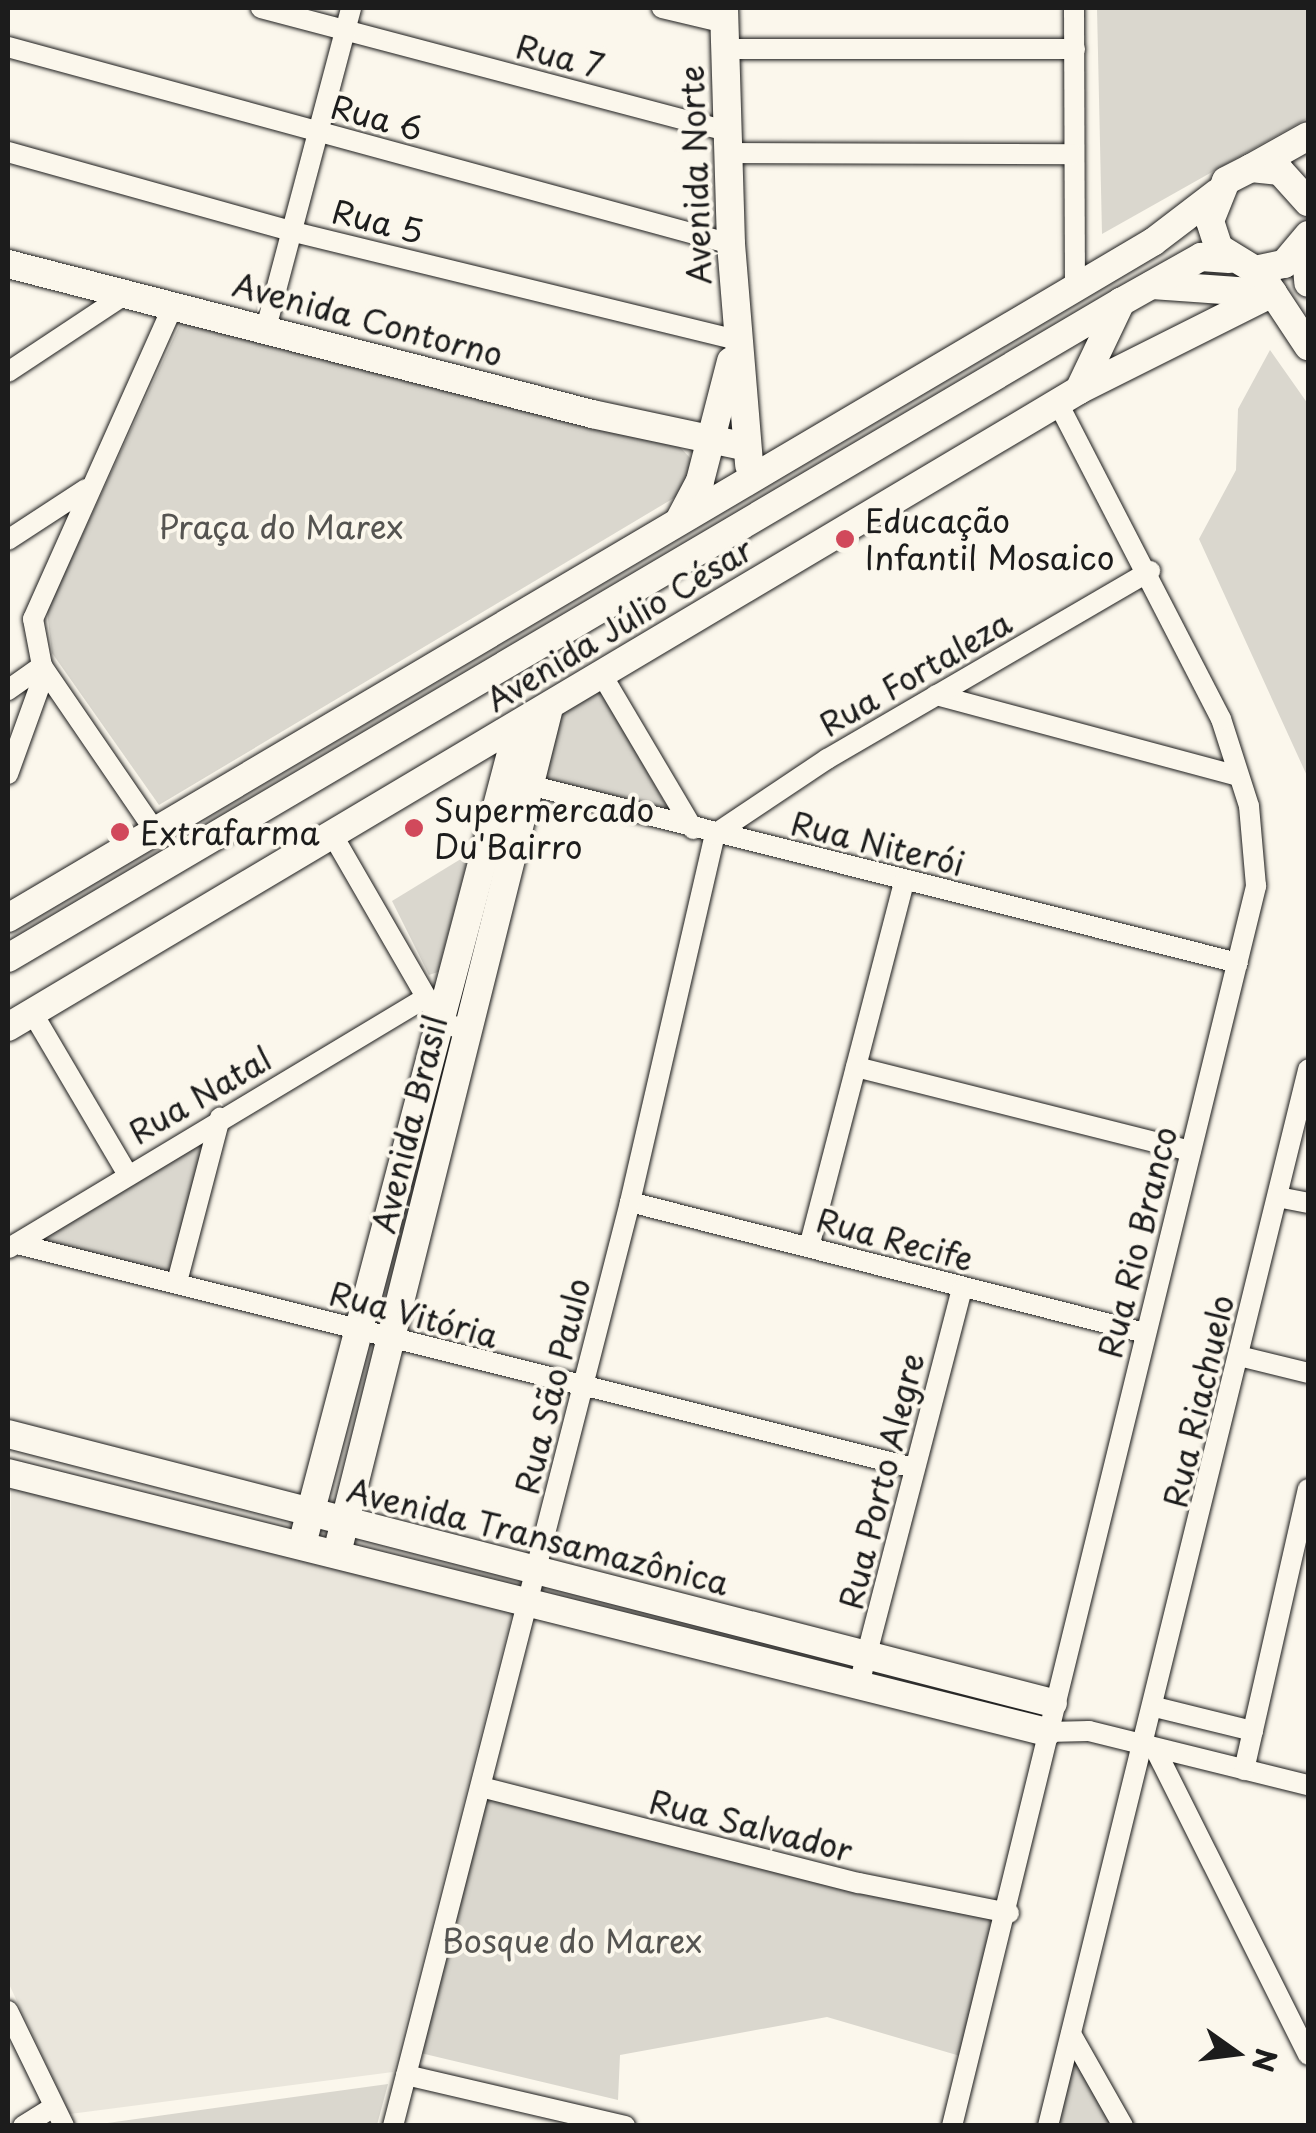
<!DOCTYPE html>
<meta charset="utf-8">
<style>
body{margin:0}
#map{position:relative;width:1316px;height:2133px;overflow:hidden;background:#fbf7ec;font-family:"Playpen Sans",sans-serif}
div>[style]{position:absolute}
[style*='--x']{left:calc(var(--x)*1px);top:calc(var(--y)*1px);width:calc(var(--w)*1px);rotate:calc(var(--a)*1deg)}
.built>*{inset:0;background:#eae6dc}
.green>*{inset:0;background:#dad7ce}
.roads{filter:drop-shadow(0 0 2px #1c1c1c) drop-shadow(0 0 2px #1c1c1c)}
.street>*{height:20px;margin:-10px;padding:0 10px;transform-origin:10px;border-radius:10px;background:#fbf7ec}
.secondary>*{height:28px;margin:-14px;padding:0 14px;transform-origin:14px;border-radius:14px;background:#fbf7ec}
.dots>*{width:28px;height:28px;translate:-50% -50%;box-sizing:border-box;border:5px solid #fbf7ec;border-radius:50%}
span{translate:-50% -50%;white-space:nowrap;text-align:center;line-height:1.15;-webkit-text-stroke:8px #fbf7ec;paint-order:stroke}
.street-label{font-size:32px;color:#1c1c1c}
.poi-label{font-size:32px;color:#1c1c1c}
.left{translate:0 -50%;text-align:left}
.park-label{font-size:32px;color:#555451}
.frame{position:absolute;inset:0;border:10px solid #1c1c1c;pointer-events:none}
.north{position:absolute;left:1186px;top:2003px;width:100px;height:100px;-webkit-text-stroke:8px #fbf7ec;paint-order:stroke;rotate:104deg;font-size:28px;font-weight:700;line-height:40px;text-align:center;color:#1c1c1c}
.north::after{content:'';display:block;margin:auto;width:35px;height:45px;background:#1c1c1c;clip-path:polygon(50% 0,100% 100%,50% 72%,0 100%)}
</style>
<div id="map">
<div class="built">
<div style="clip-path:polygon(11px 1481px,513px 1610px,393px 2072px,70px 2114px,8px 1982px)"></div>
</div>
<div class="green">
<div style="clip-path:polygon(1097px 8px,1308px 8px,1308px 118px,1102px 234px)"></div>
<div style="clip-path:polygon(182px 320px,678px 445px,692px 460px,693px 475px,679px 495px,159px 805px,52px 653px,47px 611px)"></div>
<div style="clip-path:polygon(1270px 350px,1308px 404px,1308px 778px,1199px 539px,1236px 470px,1238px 409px)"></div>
<div style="clip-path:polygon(599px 687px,670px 812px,542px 778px,557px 713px)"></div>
<div style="clip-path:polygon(469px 854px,438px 972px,429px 975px,392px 901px)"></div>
<div style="clip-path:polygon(218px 1125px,176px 1282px,16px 1242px)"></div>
<div style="clip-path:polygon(481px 1787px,1001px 1917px,967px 2058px,827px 2017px,620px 2055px,618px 2100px,412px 2051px)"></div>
<div style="clip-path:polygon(1074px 2039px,1127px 2125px,1053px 2125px)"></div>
<div style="clip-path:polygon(388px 2084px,377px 2125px,93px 2125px)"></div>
</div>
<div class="roads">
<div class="street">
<div style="--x:261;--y:8;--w:483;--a:14.8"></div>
<div style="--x:662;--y:8;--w:65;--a:13.4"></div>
<div style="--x:1074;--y:8;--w:278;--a:89.8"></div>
<div style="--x:8;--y:47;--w:749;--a:15.24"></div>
<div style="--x:726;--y:49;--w:349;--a:0"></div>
<div style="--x:8;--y:152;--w:297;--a:15.6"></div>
<div style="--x:294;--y:232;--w:455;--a:13.7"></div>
<div style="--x:729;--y:153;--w:343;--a:0.2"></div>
<div style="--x:266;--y:328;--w:331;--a:-75.1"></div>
<div style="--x:8;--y:372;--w:141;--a:-33.5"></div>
<div style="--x:8;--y:540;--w:93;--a:-33.2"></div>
<div style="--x:602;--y:675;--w:179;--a:59.4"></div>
<div style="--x:8;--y:690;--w:42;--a:-35.2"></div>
<div style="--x:936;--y:695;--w:313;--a:15"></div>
<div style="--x:8;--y:774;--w:109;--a:-70.1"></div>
<div style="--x:517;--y:782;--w:743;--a:14.09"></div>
<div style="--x:157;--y:834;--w:204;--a:-124.4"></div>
<div style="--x:42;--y:666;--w:48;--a:-100.8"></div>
<div style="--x:33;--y:619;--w:343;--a:-65.9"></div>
<div style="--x:332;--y:834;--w:214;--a:60"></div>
<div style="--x:439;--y:1019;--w:32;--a:26"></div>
<div style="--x:32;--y:1012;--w:187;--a:59.5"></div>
<div style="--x:856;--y:1067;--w:345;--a:14.1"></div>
<div style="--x:1278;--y:1197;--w:31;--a:11"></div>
<div style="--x:630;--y:1202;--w:531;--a:14.27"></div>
<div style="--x:17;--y:1244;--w:925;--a:14.02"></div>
<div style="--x:809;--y:1247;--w:377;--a:-75.4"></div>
<div style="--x:9;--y:1248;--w:485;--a:-31"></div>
<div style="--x:177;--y:1282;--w:170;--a:-75.3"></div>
<div style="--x:1239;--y:1356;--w:71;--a:13.8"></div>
<div style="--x:858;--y:1688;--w:412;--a:-75.4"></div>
<div style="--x:1155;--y:1707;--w:101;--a:13.8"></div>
<div style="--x:1047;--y:1732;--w:42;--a:-1.4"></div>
<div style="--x:1089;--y:1731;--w:226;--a:13.9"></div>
<div style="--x:1155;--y:1749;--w:342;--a:63.4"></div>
<div style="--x:1244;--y:1770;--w:288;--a:-77.2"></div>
<div style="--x:481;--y:1787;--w:390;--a:14.3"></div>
<div style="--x:859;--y:1883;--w:153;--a:11.3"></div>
<div style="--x:8;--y:2011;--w:128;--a:64"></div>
<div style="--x:1071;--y:2034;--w:106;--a:60.5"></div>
<div style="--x:406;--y:2075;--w:225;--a:13.1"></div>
<div style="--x:23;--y:2126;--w:36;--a:-32"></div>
<div style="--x:393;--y:2126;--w:954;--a:-75.61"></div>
<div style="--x:630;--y:1202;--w:378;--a:-77"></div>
<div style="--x:715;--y:834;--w:135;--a:-33.8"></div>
<div style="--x:827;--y:759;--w:374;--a:-30.2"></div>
<div style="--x:952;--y:2126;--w:1277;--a:-76.22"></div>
<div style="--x:1256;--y:886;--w:80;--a:-95"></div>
<div style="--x:1249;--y:806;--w:91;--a:-107.8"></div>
<div style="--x:1221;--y:719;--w:356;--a:-117.3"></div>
<div style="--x:1048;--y:2126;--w:1088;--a:-76.17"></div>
</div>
<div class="secondary">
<div style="--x:724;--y:8;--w:236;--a:88.3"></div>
<div style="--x:731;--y:244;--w:222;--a:85.3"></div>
<div style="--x:1251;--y:168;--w:65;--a:-29.3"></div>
<div style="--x:1308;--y:202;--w:42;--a:-132.1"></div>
<div style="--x:1280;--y:171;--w:29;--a:-174"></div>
<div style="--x:1251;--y:168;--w:28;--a:153"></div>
<div style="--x:1226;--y:181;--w:43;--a:111.8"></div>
<div style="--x:1210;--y:221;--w:28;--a:72"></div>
<div style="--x:1219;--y:248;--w:42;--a:31.4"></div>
<div style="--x:1255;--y:270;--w:30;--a:-12"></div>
<div style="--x:1284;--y:264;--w:38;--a:-50"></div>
<div style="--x:1305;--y:245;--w:38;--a:85"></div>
<div style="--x:8;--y:264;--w:603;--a:14.4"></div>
<div style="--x:592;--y:414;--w:158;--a:12"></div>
<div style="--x:1263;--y:278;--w:82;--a:56.5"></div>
<div style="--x:1152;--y:285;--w:114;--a:4"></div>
<div style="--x:1079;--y:390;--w:98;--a:-64.5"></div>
<div style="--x:680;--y:519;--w:43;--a:-62.2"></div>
<div style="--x:700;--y:481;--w:124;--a:-75.5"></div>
<div style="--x:8;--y:918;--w:1330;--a:-30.56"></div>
<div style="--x:1153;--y:242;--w:81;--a:-37.4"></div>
<div style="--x:8;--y:958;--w:1292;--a:-30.52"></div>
<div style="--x:1121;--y:302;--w:92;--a:-29.4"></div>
<div style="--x:1201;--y:257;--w:28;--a:4"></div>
<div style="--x:8;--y:1027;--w:1246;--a:-30.74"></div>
<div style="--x:1079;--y:390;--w:217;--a:-26.6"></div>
<div style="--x:8;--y:1434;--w:1079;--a:14.44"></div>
<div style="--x:8;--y:1473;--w:1071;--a:14"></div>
<div style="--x:305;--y:1533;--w:834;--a:-75.2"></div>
<div style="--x:340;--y:1541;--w:859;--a:-75.92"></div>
</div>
</div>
<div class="dots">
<div style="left:845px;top:539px;background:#d1495b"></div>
<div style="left:414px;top:828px;background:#d1495b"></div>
<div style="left:120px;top:832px;background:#d1495b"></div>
</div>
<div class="street-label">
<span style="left:560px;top:56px;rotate:15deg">Rua 7</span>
<span style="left:377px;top:117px;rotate:15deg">Rua 6</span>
<span style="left:695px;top:175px;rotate:-92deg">Avenida Norte</span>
<span style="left:378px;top:221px;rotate:14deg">Rua 5</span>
<span style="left:368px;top:319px;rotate:15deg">Avenida Contorno</span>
<span style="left:619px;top:624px;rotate:-31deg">Avenida Júlio César</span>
<span style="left:915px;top:673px;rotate:-30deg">Rua Fortaleza</span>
<span style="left:878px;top:843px;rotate:14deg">Rua Niterói</span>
<span style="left:200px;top:1095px;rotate:-30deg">Rua Natal</span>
<span style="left:409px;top:1124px;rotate:-76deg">Avenida Brasil</span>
<span style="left:895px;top:1239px;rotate:15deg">Rua Recife</span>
<span style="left:1137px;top:1242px;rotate:-76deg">Rua Rio Branco</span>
<span style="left:414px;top:1314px;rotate:15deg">Rua Vitória</span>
<span style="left:552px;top:1386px;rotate:-76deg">Rua São Paulo</span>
<span style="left:1198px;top:1401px;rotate:-77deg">Rua Riachuelo</span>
<span style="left:881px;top:1481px;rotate:-76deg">Rua Porto Alegre</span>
<span style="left:538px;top:1536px;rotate:14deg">Avenida Transamazônica</span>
<span style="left:751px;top:1825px;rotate:14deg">Rua Salvador</span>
</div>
<div class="poi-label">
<span class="left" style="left:865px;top:539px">Educação<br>Infantil Mosaico</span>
<span class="left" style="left:434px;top:828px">Supermercado<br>Du'Bairro</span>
<span class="left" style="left:140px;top:832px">Extrafarma</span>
</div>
<div class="park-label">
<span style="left:281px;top:526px">Praça do Marex</span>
<span style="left:572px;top:1940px">Bosque do Marex</span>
</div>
<div class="frame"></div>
<div class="north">N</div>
</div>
